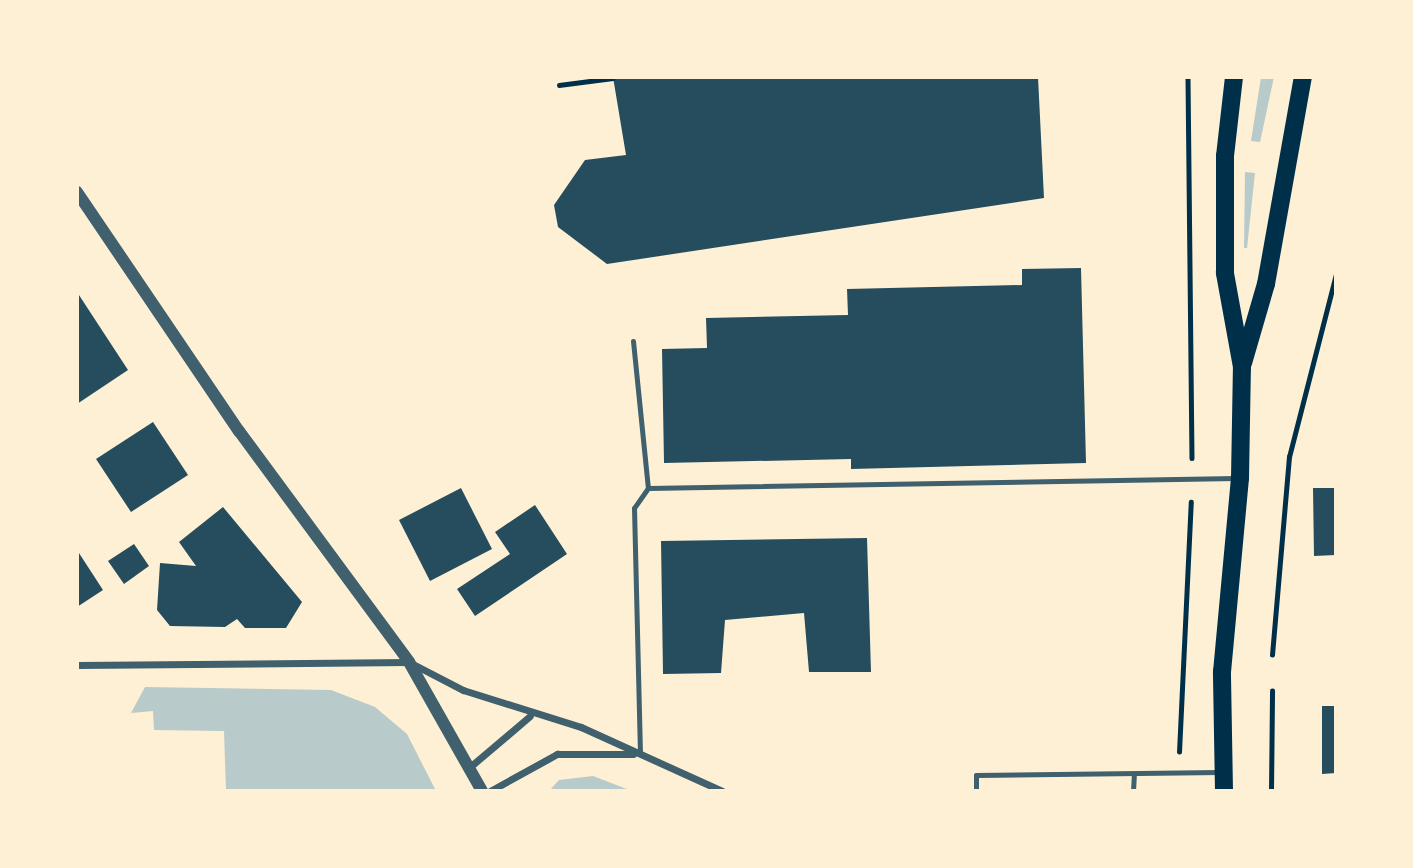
<!DOCTYPE html>
<style>
body{margin:0}
#map{position:relative;width:1413px;height:868px;overflow:hidden;background:#fdf0d5;font-family:"Public Sans",sans-serif}
div>[style]{position:absolute}
[style*='--x']{left:calc(var(--x)*1px);top:calc(var(--y)*1px);width:calc(var(--w)*1px);rotate:calc(var(--a)*1deg)}
.green>*{inset:0;background:#b9caca}
.building>*{inset:0;background:#264d5e}
.path>*{height:4.5px;margin:-2.25px;padding:0 2.25px;transform-origin:2.25px;border-radius:2.25px;background:#003049}
.service>*{height:5px;margin:-2.5px;padding:0 2.5px;transform-origin:2.5px;border-radius:2.5px;background:#3f606c}
.minor>*{height:7px;margin:-3.5px;padding:0 3.5px;transform-origin:3.5px;border-radius:3.5px;background:#3f606c}
.tertiary>*{height:12px;margin:-6px;padding:0 6px;transform-origin:6px;border-radius:6px;background:#3f606c}
.primary>*{height:18px;margin:-9px;padding:0 9px;transform-origin:9px;border-radius:9px;background:#003049}
span{translate:-50% -50%;white-space:nowrap;text-align:center;line-height:1.15;-webkit-text-stroke:7px #fdf0d5;paint-order:stroke}
.frame{position:absolute;inset:0;border:79px solid #fdf0d5;pointer-events:none}
</style>
<div id="map">
<div class="green">
<div style="clip-path:polygon(1261px 77px,1274px 77px,1260px 142px,1251px 141px)"></div>
<div style="clip-path:polygon(1245px 172px,1255px 173px,1247px 248px,1244px 248px)"></div>
<div style="clip-path:polygon(145px 687px,331px 690px,375px 707px,407px 734px,436px 791px,226px 791px,224px 731px,154px 730px,153px 711px,131px 713px)"></div>
<div style="clip-path:polygon(593px 776px,632px 791px,549px 791px,559px 780px)"></div>
</div>
<div class="building">
<div style="clip-path:polygon(613px 77px,1038px 77px,1044px 198px,607px 264px,558px 227px,554px 205px,585px 160px,626px 155px)"></div>
<div style="clip-path:polygon(1081px 268px,1086px 463px,851px 469px,851px 459px,664px 463px,662px 349px,707px 348px,706px 318px,848px 315px,847px 289px,1022px 285px,1022px 269px)"></div>
<div style="clip-path:polygon(77px 292px,128px 370px,77px 404px)"></div>
<div style="clip-path:polygon(153px 422px,188px 475px,131px 512px,96px 459px)"></div>
<div style="clip-path:polygon(461px 488px,492px 549px,430px 581px,399px 520px)"></div>
<div style="clip-path:polygon(1313px 488px,1336px 488px,1336px 555px,1314px 556px)"></div>
<div style="clip-path:polygon(535px 505px,567px 554px,475px 616px,457px 589px,510px 554px,495px 532px)"></div>
<div style="clip-path:polygon(223px 507px,302px 602px,286px 628px,245px 628px,237px 619px,225px 627px,170px 626px,157px 610px,160px 563px,196px 566px,179px 542px)"></div>
<div style="clip-path:polygon(867px 538px,871px 672px,809px 672px,804px 613px,725px 620px,721px 673px,663px 674px,661px 541px)"></div>
<div style="clip-path:polygon(134px 544px,149px 566px,124px 584px,108px 561px)"></div>
<div style="clip-path:polygon(77px 550px,103px 590px,77px 607px)"></div>
<div style="clip-path:polygon(1322px 706px,1336px 706px,1336px 773px,1322px 774px)"></div>
</div>
<div class="path">
<div style="--x:1188;--y:77;--w:381;--a:89.4"></div>
<div style="--x:559;--y:85;--w:54;--a:-7.4"></div>
<div style="--x:1272;--y:655;--w:199;--a:-85.1"></div>
<div style="--x:1289;--y:457;--w:189;--a:-75.6"></div>
<div style="--x:1179;--y:752;--w:250;--a:-87.3"></div>
<div style="--x:1271;--y:791;--w:100;--a:-89.4"></div>
</div>
<div class="service">
<div style="--x:633;--y:341;--w:148;--a:84.2"></div>
<div style="--x:648;--y:488;--w:24;--a:125"></div>
<div style="--x:634;--y:508;--w:246;--a:88.6"></div>
<div style="--x:648;--y:488;--w:588;--a:-0.97"></div>
<div style="--x:976;--y:791;--w:16;--a:-90"></div>
<div style="--x:976;--y:775;--w:244;--a:-0.7"></div>
<div style="--x:1133;--y:791;--w:17;--a:-87"></div>
</div>
<div class="minor">
<div style="--x:77;--y:665;--w:332;--a:-0.5"></div>
<div style="--x:409;--y:662;--w:61;--a:27.4"></div>
<div style="--x:463;--y:690;--w:124;--a:17.4"></div>
<div style="--x:581;--y:727;--w:155;--a:24.4"></div>
<div style="--x:471;--y:766;--w:77;--a:-40.3"></div>
<div style="--x:490;--y:791;--w:77;--a:-28.9"></div>
<div style="--x:557;--y:754;--w:76;--a:0"></div>
</div>
<div class="tertiary">
<div style="--x:77;--y:192;--w:289;--a:55.9"></div>
<div style="--x:239;--y:431;--w:287;--a:53.6"></div>
<div style="--x:409;--y:662;--w:148;--a:60.5"></div>
</div>
<div class="primary">
<div style="--x:1243;--y:363;--w:82;--a:-73.8"></div>
<div style="--x:1266;--y:284;--w:210;--a:-79.9"></div>
<div style="--x:1224;--y:791;--w:119;--a:-91"></div>
<div style="--x:1222;--y:672;--w:195;--a:-84.7"></div>
<div style="--x:1240;--y:478;--w:111;--a:-89"></div>
<div style="--x:1242;--y:367;--w:96;--a:-100.3"></div>
<div style="--x:1225;--y:273;--w:117;--a:-90"></div>
<div style="--x:1225;--y:156;--w:80;--a:-83.5"></div>
</div>
<div class="frame"></div>
</div>
